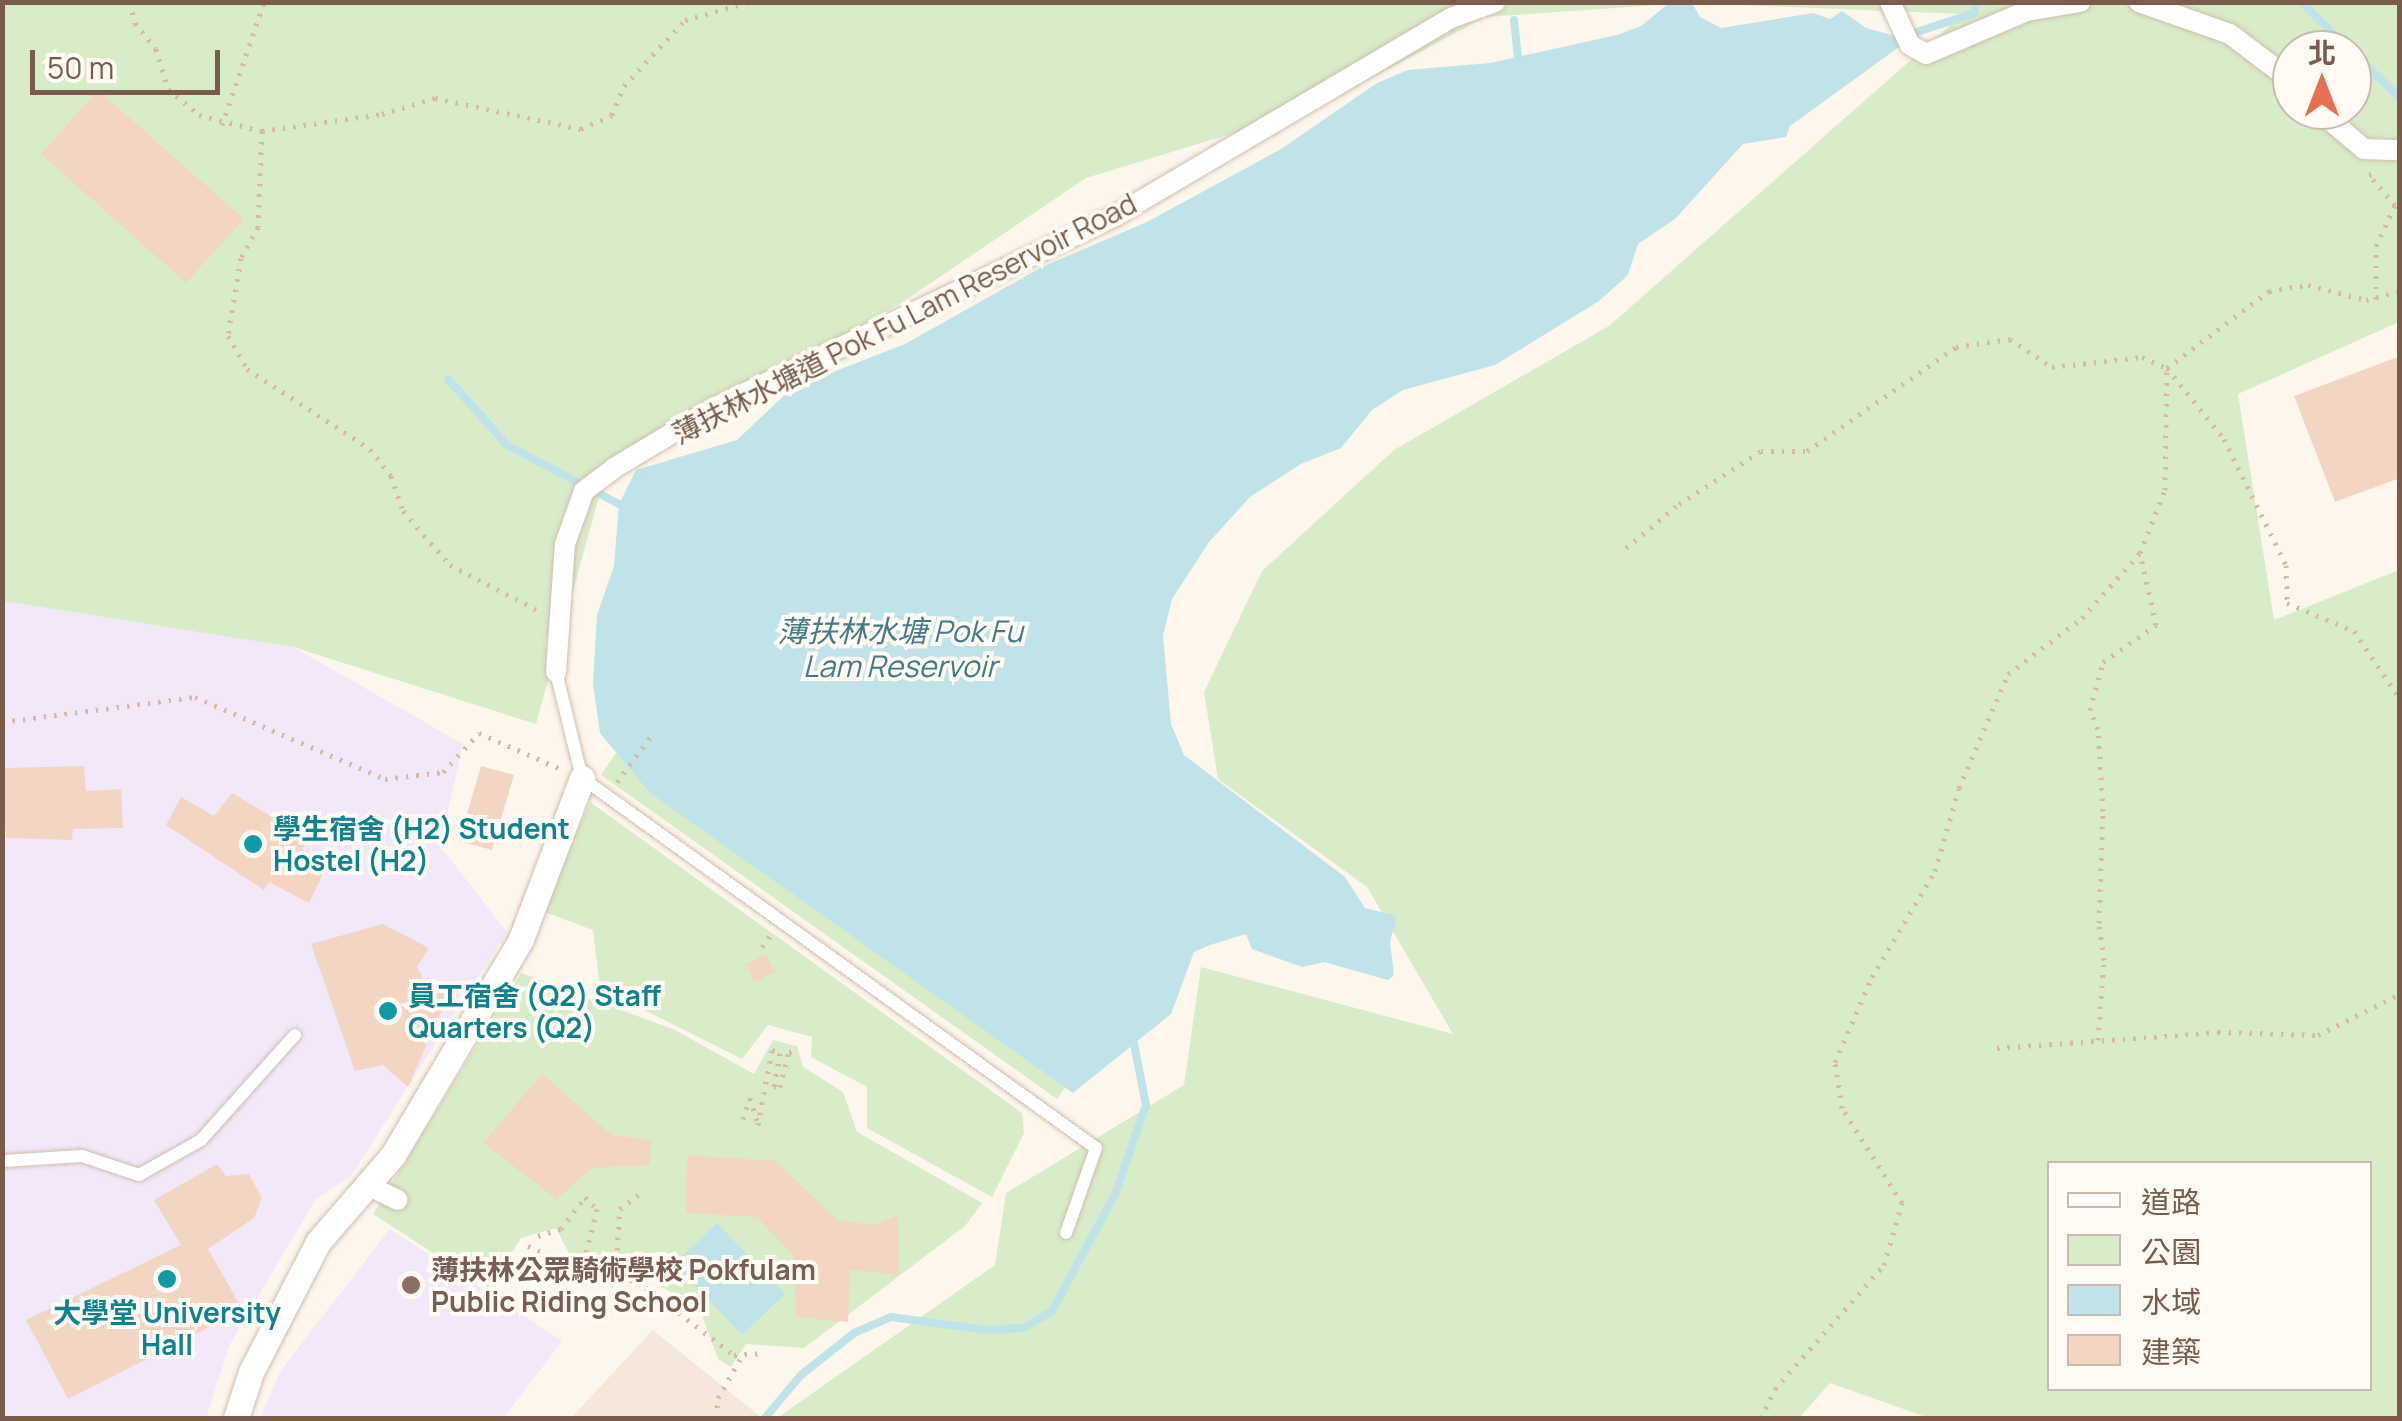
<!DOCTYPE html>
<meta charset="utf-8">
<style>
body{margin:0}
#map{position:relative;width:2402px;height:1421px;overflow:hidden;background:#fdf6ec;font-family:Manrope,"Noto Sans TC",sans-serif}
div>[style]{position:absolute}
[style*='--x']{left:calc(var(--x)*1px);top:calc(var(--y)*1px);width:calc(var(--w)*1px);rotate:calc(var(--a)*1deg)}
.residential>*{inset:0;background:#f5e8da}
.education>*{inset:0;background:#f3e8fa}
.green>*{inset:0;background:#d8ecc9}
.water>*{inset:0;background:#bfe3e8}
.stream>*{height:8px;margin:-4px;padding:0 4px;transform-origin:4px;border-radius:4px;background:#bfe3e8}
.building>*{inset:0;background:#f3d5c3}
.path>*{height:5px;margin-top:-2.5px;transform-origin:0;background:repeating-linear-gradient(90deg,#d9b8a5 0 2.5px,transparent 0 10.5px)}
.roads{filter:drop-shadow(0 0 2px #d1beb0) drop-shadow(0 0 2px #d1beb0)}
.service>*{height:12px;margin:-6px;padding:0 6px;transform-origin:6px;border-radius:6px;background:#fff}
.pedestrian>*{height:20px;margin:-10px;padding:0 10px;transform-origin:10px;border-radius:10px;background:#fff}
.minor>*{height:25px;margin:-12.5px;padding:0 12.5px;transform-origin:12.5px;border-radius:12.5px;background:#fff}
.dots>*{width:28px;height:28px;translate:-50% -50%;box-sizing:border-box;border:5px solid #fffaf3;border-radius:50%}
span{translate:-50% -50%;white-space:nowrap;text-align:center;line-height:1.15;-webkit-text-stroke:8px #fffaf3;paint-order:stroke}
.street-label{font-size:28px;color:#7a5c4d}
.culture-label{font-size:28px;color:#0d838f;font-weight:700}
.left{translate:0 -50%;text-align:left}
.education-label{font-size:28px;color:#785e54;font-weight:700}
.water-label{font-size:30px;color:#437c86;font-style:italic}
.frame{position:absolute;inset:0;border:5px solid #7a5c4d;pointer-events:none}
.legend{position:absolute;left:2047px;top:1161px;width:325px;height:230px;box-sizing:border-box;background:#fffaf3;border:2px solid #cabbb1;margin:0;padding:12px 18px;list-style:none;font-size:30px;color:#7a5c4d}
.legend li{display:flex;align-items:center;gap:20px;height:50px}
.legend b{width:50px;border:2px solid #cabbb1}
.north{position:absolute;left:2272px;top:30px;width:100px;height:100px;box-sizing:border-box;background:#fffaf3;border:2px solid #cabbb1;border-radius:50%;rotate:0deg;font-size:28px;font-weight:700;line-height:40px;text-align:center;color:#7a5c4d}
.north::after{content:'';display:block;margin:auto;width:35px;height:45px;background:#e76f51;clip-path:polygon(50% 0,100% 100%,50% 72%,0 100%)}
.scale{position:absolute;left:30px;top:50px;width:190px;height:45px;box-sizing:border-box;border:5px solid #7a5c4d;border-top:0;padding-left:12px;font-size:30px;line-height:35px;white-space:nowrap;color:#7a5c4d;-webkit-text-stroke:8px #fffaf3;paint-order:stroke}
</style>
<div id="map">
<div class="residential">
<div style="clip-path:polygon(653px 1330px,762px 1418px,571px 1418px)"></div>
</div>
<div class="education">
<div style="clip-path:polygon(2px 601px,293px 647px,463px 744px,440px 846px,507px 932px,351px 1176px,316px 1199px,230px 1344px,206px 1418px,3px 1418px)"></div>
<div style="clip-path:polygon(390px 1229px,562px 1341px,504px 1418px,260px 1418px,281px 1370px)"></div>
</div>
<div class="green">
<div style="clip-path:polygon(evenodd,2px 3px,2399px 3px,2399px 322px,2238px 394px,2274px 620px,2399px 570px,2399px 1418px,1929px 1418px,1830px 1383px,1799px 1418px,777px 1418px,995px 1265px,1006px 1193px,1184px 1085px,1201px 967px,1453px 1034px,1367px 887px,1218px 779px,1204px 692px,1262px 571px,1394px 450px,1609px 326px,1963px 14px,1688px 3px,1485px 17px,1316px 108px,1086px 178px,907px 299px,604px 479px,536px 724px,293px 647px,3px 601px,2px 3px,2292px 50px,2352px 50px,2352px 110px,2292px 110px,2292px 50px,2px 3px,2050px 1164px,2370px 1164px,2370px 1388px,2050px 1388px,2050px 1164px)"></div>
<div style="clip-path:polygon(616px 753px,1072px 1077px,1057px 1099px,601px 775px)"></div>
<div style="clip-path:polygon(590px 802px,1022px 1113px,1024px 1133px,992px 1197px,867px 1128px,867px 1087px,811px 1057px,812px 1037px,768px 1025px,742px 1059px,600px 988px,593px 930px,542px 911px)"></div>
<div style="clip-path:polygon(521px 973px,675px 1030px,754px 1074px,773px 1040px,797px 1046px,803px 1067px,843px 1092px,857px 1132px,982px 1203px,965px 1226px,804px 1348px,746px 1344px,731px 1367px,718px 1359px,700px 1310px,639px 1273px,601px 1276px,573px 1261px,556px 1228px,521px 1238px,489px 1289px,373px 1214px)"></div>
</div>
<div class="water">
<div style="clip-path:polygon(1669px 3px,1692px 3px,1700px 17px,1721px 28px,1813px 13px,1830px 19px,1842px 11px,1866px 28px,1895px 36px,1899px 47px,1790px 126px,1786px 137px,1743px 144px,1675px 219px,1638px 244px,1628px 275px,1599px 301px,1495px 365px,1403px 390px,1372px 410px,1341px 448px,1301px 464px,1250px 497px,1209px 542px,1172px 599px,1163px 636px,1171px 724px,1184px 755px,1345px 877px,1365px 908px,1397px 916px,1390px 942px,1394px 975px,1388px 980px,1324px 962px,1302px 967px,1252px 949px,1246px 934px,1210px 945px,1194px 952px,1171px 1014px,1073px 1093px,649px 792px,600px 733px,593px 684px,597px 615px,614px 566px,619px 504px,636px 470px,737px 440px,792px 388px,905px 344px,1042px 267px,1147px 222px,1281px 149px,1377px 83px,1408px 70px,1490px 63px,1617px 35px,1641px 26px)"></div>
<div style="clip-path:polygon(717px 1223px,785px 1294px,742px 1335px,674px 1264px)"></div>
</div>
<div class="stream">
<div style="--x:2301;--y:2;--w:69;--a:44.4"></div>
<div style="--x:1514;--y:20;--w:36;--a:84"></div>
<div style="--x:1896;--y:39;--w:82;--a:-18.4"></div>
<div style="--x:1974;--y:13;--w:11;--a:-80"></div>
<div style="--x:2352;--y:52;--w:66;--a:43.8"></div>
<div style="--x:448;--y:379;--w:89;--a:48.2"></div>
<div style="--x:507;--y:445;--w:127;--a:27.8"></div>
<div style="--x:765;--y:1418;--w:56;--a:-50.1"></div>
<div style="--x:801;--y:1375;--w:68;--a:-38.4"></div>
<div style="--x:854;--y:1333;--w:40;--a:-23.4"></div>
<div style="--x:891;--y:1317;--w:96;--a:7.8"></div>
<div style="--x:986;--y:1330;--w:37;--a:-3"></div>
<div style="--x:1023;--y:1328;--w:34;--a:-30"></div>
<div style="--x:1052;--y:1311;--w:135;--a:-61.7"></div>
<div style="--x:1116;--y:1192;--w:92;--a:-71"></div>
<div style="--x:1146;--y:1105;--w:62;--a:-101.1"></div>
</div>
<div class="building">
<div style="clip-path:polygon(98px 90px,244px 219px,186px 283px,41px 154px)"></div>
<div style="clip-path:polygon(2400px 356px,2400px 478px,2335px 502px,2294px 396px)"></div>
<div style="clip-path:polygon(84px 766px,86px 791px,121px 789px,123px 828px,73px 829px,72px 840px,6px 838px,2px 768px)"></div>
<div style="clip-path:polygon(481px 766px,514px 775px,492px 850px,459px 841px)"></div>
<div style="clip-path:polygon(232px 793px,309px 839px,296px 859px,323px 874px,309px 903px,269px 882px,264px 890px,166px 825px,181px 797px,214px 816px)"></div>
<div style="clip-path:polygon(383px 924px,429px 948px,417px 967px,428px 987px,450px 992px,408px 1087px,383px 1065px,355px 1071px,311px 944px)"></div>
<div style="clip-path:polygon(766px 954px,775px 972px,754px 982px,746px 964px)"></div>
<div style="clip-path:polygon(542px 1074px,612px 1135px,651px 1140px,650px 1165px,592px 1168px,557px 1199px,483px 1143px)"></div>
<div style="clip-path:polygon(687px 1155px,776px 1161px,837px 1220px,874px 1225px,898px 1215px,899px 1275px,850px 1270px,848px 1322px,796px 1317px,794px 1256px,757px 1217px,686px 1213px)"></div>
<div style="clip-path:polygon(217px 1164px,226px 1176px,249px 1174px,262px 1198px,254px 1218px,208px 1249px,243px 1310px,68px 1399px,26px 1320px,181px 1245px,154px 1200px)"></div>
</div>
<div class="path">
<div style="--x:130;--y:2;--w:22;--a:77"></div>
<div style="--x:135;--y:23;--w:33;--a:51"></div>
<div style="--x:156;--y:49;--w:42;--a:73.3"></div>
<div style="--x:168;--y:89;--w:40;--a:40"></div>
<div style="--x:199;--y:115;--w:65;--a:14.3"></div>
<div style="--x:262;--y:131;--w:121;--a:-8.1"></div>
<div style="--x:382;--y:114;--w:55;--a:-16.8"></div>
<div style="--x:435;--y:98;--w:149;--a:12"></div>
<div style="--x:581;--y:129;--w:34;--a:-24"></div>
<div style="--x:612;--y:115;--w:31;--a:-68"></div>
<div style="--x:624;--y:86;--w:90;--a:-47.3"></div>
<div style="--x:685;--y:20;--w:66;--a:-15.7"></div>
<div style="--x:222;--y:125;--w:130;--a:-71.1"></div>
<div style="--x:262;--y:131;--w:96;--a:92.4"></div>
<div style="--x:258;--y:227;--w:35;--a:119"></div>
<div style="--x:241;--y:258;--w:79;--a:99.5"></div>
<div style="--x:228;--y:336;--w:38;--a:60"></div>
<div style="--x:247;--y:369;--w:147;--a:33"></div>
<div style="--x:370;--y:449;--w:34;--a:52"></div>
<div style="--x:391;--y:476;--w:37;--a:71"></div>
<div style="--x:403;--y:511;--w:72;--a:49"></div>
<div style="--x:450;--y:565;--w:102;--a:27.3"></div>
<div style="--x:2376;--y:299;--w:53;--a:-90"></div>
<div style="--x:2376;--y:246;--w:45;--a:-65.1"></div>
<div style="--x:2395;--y:205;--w:40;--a:-131"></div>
<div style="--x:2369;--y:175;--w:7;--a:-16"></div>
<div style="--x:2167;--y:368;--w:128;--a:-37"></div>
<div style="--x:2269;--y:291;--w:39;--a:-9"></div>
<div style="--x:2308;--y:285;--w:60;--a:14.5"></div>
<div style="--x:2366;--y:300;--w:35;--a:-15"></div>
<div style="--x:1626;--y:548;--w:69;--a:-39.7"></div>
<div style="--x:1679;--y:504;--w:98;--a:-32.9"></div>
<div style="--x:1761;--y:451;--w:46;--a:0"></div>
<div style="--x:1807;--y:451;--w:182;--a:-34.9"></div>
<div style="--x:1956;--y:347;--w:55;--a:-8.4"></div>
<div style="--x:2010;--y:339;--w:50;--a:33.7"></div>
<div style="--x:2052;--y:367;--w:91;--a:-6.3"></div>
<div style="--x:2142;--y:357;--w:27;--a:24"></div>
<div style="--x:2167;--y:368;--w:91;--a:51.2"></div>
<div style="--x:2224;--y:439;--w:140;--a:63.8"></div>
<div style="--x:2286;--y:565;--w:38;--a:88"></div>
<div style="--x:2287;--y:603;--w:73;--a:22.7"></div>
<div style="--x:2354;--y:631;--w:82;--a:55.9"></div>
<div style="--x:2;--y:722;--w:195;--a:-7.4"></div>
<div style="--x:195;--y:697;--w:207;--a:23.3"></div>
<div style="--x:385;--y:779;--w:58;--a:-6.9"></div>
<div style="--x:443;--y:772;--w:53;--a:-47.3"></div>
<div style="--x:479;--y:733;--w:90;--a:23.7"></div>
<div style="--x:617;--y:782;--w:59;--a:-53.3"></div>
<div style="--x:762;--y:947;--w:17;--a:-54"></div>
<div style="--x:2098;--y:1040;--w:80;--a:-85.7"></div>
<div style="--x:2104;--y:960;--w:37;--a:-98"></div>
<div style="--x:2099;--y:923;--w:112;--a:-88"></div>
<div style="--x:2103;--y:811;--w:82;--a:-93.5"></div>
<div style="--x:2098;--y:729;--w:21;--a:-113"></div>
<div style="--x:2090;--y:710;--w:50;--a:-74.8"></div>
<div style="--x:2103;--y:662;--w:65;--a:-34.9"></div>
<div style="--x:2156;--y:625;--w:74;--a:-102.5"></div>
<div style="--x:1997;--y:1048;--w:222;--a:-4.1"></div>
<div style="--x:2218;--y:1032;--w:100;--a:1.7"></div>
<div style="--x:2318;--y:1035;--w:92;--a:-26.6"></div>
<div style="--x:743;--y:1119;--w:22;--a:-72"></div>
<div style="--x:750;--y:1098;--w:28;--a:73"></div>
<div style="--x:758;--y:1125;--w:76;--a:-79.4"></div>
<div style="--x:772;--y:1050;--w:9;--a:21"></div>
<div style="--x:780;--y:1053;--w:34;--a:100"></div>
<div style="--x:774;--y:1086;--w:6;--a:9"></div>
<div style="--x:780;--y:1087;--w:36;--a:-76"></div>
<div style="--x:789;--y:1052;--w:8;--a:-7"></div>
<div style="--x:538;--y:1236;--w:24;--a:-17"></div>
<div style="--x:561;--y:1229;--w:40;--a:-53"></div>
<div style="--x:585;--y:1197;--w:17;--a:45"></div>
<div style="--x:597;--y:1209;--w:45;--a:104"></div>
<div style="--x:586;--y:1253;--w:17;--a:31"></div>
<div style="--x:601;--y:1262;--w:20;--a:-37"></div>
<div style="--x:617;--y:1250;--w:41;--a:-85.8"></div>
<div style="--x:620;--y:1209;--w:23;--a:-38"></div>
<div style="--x:528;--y:1246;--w:66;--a:24.2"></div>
<div style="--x:588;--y:1273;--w:50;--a:9.3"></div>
<div style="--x:637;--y:1281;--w:122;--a:37.3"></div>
<div style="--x:734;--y:1355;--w:28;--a:-4"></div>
<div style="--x:716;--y:1418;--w:20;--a:-84"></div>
<div style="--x:718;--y:1398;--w:48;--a:-60.3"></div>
<div style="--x:1761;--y:1418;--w:32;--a:-64"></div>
<div style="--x:1775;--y:1389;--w:165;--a:-48.7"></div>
<div style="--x:1884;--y:1265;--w:65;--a:-73.8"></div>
<div style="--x:1902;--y:1203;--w:112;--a:-122.3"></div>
<div style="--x:1842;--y:1108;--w:47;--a:-98.7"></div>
<div style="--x:1835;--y:1062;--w:93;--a:-66.5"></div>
<div style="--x:1872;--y:977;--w:123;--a:-59.3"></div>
<div style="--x:1935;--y:871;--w:86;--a:-73.9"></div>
<div style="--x:1959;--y:788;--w:124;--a:-66.7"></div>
<div style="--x:2008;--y:674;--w:93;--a:-37.1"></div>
<div style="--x:2082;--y:618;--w:87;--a:-48.3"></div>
<div style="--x:2140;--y:553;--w:68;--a:-68.4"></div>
<div style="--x:2165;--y:490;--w:122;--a:-89.1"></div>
</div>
<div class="roads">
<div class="service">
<div style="--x:556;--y:672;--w:109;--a:76.2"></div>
<div style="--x:582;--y:778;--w:633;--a:35.75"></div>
<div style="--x:1096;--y:1148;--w:90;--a:109.4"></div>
<div style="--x:2;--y:1161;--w:80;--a:-3.6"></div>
<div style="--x:82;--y:1156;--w:60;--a:18.4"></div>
<div style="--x:139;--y:1175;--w:71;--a:-29.4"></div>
<div style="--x:201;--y:1140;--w:141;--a:-48.2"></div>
</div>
<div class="pedestrian">
<div style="--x:1890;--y:2;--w:47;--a:65.1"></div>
<div style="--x:1910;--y:45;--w:18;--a:29"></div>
<div style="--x:1926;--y:54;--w:110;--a:-23.1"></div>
<div style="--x:2027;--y:11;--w:54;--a:-9.6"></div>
<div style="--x:2139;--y:2;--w:96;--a:19.4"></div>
<div style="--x:2230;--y:34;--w:78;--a:37.2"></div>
<div style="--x:2318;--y:110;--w:60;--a:40.3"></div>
<div style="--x:2364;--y:149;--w:36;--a:2"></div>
<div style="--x:556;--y:672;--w:128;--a:-86"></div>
<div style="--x:565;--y:544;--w:56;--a:-70.3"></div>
<div style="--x:584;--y:491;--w:38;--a:-37"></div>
<div style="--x:614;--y:468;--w:117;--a:-31"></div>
<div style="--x:714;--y:408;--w:445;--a:-25.6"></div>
<div style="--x:1115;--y:216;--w:390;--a:-30.5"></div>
<div style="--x:1451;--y:18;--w:47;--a:-20"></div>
<div style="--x:367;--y:1185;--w:34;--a:26"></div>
</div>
<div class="minor">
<div style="--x:236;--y:1418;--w:48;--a:-71.9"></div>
<div style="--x:251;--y:1372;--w:146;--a:-62.7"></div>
<div style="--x:318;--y:1242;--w:115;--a:-49.2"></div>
<div style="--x:393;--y:1155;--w:251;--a:-59.3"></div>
<div style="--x:521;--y:939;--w:172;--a:-69.2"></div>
</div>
</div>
<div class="dots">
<div style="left:253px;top:844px;background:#0f9aa8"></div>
<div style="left:388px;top:1011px;background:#0f9aa8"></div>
<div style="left:167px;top:1279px;background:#0f9aa8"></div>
<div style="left:411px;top:1285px;background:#8d6e63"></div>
</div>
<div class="street-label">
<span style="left:904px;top:318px;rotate:-27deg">薄扶林水塘道 Pok Fu Lam Reservoir Road</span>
</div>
<div class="culture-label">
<span class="left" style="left:273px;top:844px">學生宿舍 (H2) Student<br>Hostel (H2)</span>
<span class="left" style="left:408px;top:1011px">員工宿舍 (Q2) Staff<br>Quarters (Q2)</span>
<span style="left:167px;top:1328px">大學堂 University<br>Hall</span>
</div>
<div class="education-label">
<span class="left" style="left:431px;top:1285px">薄扶林公眾騎術學校 Pokfulam<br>Public Riding School</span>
</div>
<div class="water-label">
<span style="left:900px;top:648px">薄扶林水塘 Pok Fu<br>Lam Reservoir</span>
</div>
<div class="frame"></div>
<ul class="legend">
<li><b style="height:12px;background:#fff"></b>道路</li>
<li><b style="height:28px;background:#d8ecc9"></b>公園</li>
<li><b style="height:28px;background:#bfe3e8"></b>水域</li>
<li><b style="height:28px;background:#f3d5c3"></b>建築</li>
</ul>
<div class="north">北</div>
<div class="scale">50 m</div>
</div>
